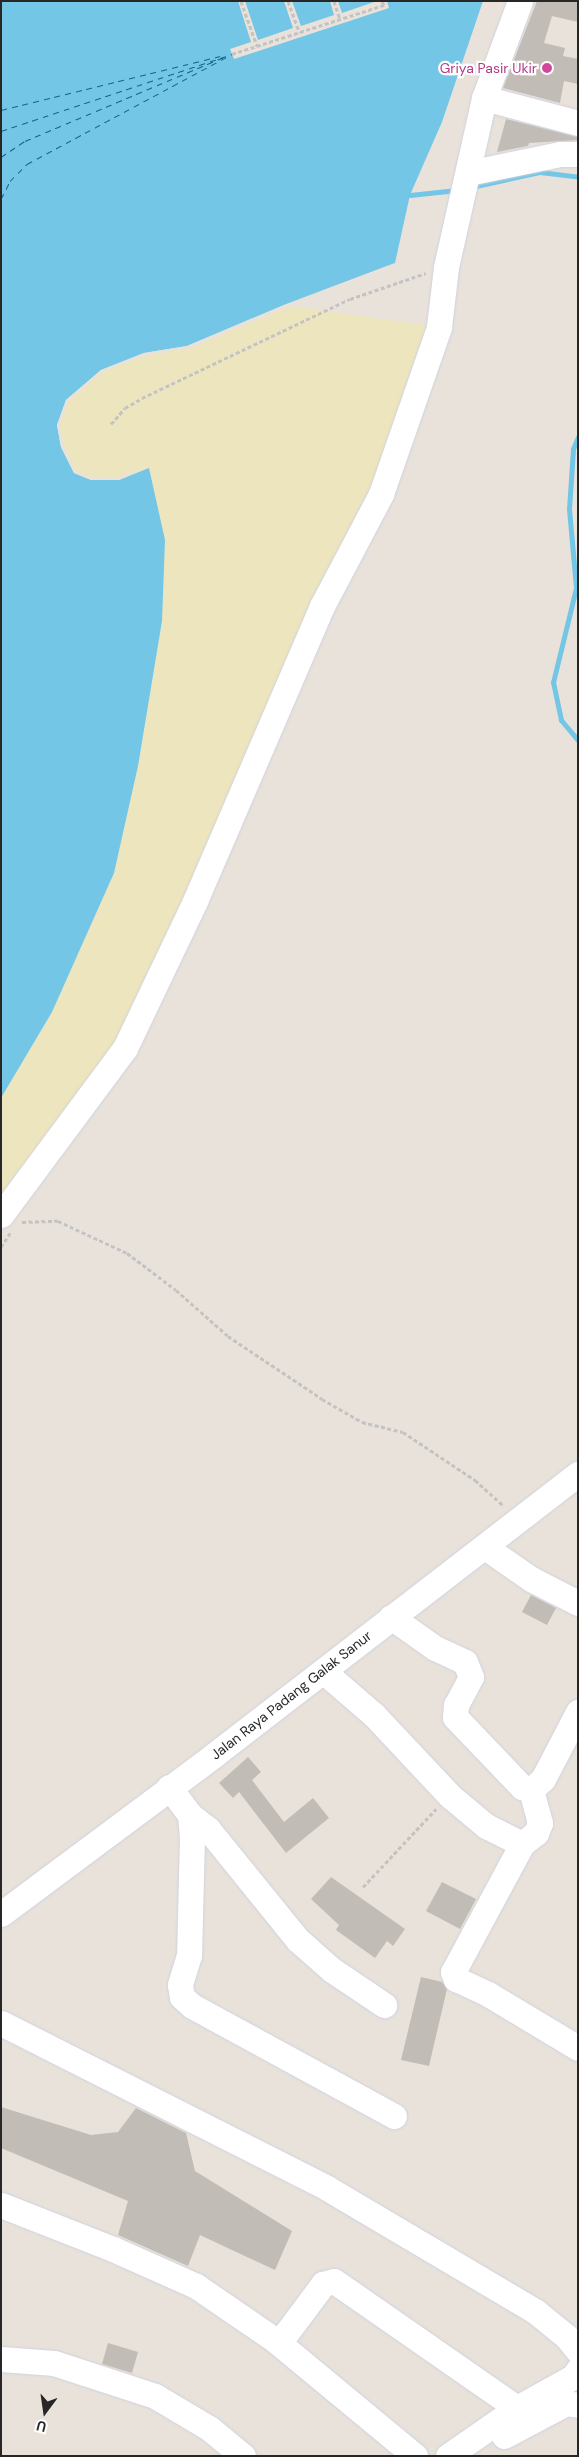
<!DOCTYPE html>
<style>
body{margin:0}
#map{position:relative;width:579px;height:2457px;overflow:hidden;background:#e9e2da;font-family:"DM Sans",sans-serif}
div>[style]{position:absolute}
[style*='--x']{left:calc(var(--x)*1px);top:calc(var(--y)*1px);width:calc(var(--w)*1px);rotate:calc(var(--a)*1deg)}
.sand>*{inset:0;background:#ede5be}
.water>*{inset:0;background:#73c6e5}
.pier>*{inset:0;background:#e9e2da}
.stream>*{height:5px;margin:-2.5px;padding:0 2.5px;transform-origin:2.5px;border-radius:2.5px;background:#73c6e5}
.ferry>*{height:1px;margin-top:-0.5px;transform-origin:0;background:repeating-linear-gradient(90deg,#16638c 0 6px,transparent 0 11px)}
.building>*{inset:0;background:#c1bcb6}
.path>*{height:3px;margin-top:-1.5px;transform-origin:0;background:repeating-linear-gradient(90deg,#c3c3c3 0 4px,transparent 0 6.5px)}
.roads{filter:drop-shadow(0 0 1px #cfd2df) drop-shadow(0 0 1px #cfd2df)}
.minor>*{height:25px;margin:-12.5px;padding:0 12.5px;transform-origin:12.5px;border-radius:12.5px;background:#fff}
.dots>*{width:14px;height:14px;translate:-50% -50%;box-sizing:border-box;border:2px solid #fff;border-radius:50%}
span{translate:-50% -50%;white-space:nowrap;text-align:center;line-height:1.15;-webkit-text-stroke:4.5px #fff;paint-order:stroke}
.hotel-label{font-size:14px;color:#b23c85}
.right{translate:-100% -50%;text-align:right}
.street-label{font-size:14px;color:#272727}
.frame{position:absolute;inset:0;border:2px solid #272727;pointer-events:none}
.north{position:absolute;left:20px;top:2387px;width:50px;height:50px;-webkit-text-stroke:4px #fff;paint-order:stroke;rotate:194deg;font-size:14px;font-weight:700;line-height:20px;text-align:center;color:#272727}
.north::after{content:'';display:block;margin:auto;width:18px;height:22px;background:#272727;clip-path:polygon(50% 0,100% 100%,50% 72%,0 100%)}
</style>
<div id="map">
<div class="sand">
<div style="clip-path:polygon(284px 305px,439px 327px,125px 1048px,1px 1215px,1px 1098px,52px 1012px,114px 873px,138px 766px,162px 621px,119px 480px,91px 480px,74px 473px,61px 447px,57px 425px,66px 400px,101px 370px)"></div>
</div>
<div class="water">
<div style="clip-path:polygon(1px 1px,483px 1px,442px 122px,410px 195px,395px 263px,284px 305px,187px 346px,144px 353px,101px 370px,66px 400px,57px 425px,61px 447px,74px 473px,91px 480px,119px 480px,149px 468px,165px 540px,162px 621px,138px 766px,114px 873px,52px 1012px,1px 1098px)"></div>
</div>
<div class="pier">
<div style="clip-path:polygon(238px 1px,245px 1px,258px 40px,293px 28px,284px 1px,292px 1px,301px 26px,334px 15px,330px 1px,338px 1px,342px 13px,377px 1px,387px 1px,389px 8px,234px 59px,230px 49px,251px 42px)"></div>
<div style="clip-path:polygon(395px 263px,188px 349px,144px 356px,102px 372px,68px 401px,60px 425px,64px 446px,76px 471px,91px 477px,118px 477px,150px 466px,119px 480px,91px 480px,74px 473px,61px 447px,57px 425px,66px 400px,101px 370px,144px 353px,187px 346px,284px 305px)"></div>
</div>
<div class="stream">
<div style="--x:471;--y:187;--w:71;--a:-12.3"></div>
<div style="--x:540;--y:172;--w:38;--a:7"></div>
<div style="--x:410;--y:195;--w:47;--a:-6.1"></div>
<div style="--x:578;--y:437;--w:13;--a:113"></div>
<div style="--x:573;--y:449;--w:60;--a:93.8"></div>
<div style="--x:569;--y:509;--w:79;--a:84.9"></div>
<div style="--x:576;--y:588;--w:97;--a:103.7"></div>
<div style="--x:553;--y:682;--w:39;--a:78"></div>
<div style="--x:561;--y:720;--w:26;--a:50"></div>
</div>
<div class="ferry">
<div style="--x:1;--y:110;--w:227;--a:-13.8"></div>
<div style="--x:1;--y:131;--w:240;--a:-18.4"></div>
<div style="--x:1;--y:157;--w:29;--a:-34"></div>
<div style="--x:25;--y:141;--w:216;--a:-22.9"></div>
<div style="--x:1;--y:199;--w:20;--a:-63"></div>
<div style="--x:10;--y:181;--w:24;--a:-45"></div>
<div style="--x:27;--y:164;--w:233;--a:-28.2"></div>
</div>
<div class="building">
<div style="clip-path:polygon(537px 1px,578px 1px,578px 22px,552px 16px,544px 43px,565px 48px,563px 56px,578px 59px,578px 84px,564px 81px,560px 103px,503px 88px)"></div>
<div style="clip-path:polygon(506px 119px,578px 137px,578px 140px,529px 143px,528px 146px,497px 152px)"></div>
<div style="clip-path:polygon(531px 1595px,556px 1608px,547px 1625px,522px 1612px)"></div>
<div style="clip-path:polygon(248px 1757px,261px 1772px,252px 1780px,284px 1822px,313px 1798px,329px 1818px,286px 1853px,239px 1792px,233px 1798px,219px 1783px)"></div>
<div style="clip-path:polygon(331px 1877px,405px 1929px,393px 1946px,387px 1941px,375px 1958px,336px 1930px,339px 1925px,311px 1899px)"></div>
<div style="clip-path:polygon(442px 1882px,476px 1899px,460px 1929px,426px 1911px)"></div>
<div style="clip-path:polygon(421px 1977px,442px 1982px,447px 1989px,429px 2066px,401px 2060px)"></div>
<div style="clip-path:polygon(1px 2107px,91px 2135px,118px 2132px,136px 2108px,186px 2133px,195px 2171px,292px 2231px,275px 2270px,200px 2235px,188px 2266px,118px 2235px,128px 2201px,1px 2148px)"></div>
<div style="clip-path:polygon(108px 2343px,138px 2352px,132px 2373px,102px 2364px)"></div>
</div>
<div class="path">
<div style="--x:241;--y:1;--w:48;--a:70.4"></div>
<div style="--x:288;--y:1;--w:33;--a:70"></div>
<div style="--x:334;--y:1;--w:19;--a:72"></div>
<div style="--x:232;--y:54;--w:160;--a:-17.9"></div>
<div style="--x:384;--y:5;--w:4;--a:-117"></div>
<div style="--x:111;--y:424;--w:21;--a:-49"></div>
<div style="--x:125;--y:408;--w:20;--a:-30"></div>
<div style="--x:142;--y:398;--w:230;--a:-25.5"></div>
<div style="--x:350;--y:299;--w:80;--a:-18.9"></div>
<div style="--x:22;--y:1222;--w:36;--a:-2"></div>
<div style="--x:58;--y:1221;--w:76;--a:24.9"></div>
<div style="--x:127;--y:1253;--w:61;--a:37.1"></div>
<div style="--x:176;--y:1290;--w:69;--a:41.5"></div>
<div style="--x:228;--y:1336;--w:113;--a:33.8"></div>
<div style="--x:322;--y:1399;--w:46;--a:29.9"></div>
<div style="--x:362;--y:1422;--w:42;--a:13.7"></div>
<div style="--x:403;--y:1432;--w:87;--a:33.7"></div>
<div style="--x:475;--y:1480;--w:39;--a:42"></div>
<div style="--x:1;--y:1247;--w:17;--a:-57"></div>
<div style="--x:363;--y:1887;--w:107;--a:-46.9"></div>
</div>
<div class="roads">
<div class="minor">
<div style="--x:484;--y:98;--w:97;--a:14.9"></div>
<div style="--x:468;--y:173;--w:94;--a:-11.7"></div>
<div style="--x:560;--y:154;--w:18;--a:0"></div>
<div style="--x:1;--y:1215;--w:208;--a:-53.4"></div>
<div style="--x:125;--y:1048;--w:163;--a:-64.5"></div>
<div style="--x:195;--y:901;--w:321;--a:-66.7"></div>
<div style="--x:322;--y:606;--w:127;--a:-62.2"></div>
<div style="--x:381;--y:494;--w:177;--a:-70.8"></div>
<div style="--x:439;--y:327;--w:60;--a:-83.3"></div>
<div style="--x:446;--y:267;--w:173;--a:-77.3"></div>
<div style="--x:484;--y:98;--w:103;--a:-69.6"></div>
<div style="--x:485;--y:1547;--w:56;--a:34.8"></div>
<div style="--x:531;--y:1579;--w:53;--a:27.1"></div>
<div style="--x:391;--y:1617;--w:54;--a:35.2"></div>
<div style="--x:435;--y:1648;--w:33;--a:25"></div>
<div style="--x:465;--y:1662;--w:16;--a:68"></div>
<div style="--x:471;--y:1677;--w:32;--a:118"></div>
<div style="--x:456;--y:1705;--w:12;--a:95"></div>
<div style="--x:455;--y:1717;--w:97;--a:46.3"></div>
<div style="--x:522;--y:1787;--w:9;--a:18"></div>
<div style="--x:531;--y:1790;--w:16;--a:-43"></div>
<div style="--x:543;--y:1779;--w:76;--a:-62.4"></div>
<div style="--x:323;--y:1671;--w:67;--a:40.8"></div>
<div style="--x:374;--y:1715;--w:111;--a:46.8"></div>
<div style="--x:450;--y:1796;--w:47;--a:39.8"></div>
<div style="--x:486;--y:1826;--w:40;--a:26.6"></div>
<div style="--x:522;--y:1844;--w:18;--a:-38"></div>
<div style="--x:536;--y:1833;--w:11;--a:-68"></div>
<div style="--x:540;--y:1823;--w:34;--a:-105"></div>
<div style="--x:169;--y:1787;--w:35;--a:53"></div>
<div style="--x:190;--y:1815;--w:21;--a:85"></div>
<div style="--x:192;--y:1836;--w:119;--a:91.4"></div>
<div style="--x:189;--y:1955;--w:31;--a:107"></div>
<div style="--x:180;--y:1985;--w:12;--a:81"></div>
<div style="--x:182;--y:1997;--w:13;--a:42"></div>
<div style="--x:192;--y:2006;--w:230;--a:28.6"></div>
<div style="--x:190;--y:1815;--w:23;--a:38"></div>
<div style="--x:208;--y:1829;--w:143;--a:51"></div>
<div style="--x:298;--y:1940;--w:45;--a:41.4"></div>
<div style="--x:332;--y:1970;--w:63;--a:33.9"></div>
<div style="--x:522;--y:1844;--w:145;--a:118.3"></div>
<div style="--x:453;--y:1972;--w:8;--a:67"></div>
<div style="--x:456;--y:1979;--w:35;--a:25"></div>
<div style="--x:488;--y:1994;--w:105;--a:31"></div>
<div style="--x:1;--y:1914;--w:266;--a:-36.7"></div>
<div style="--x:214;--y:1755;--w:460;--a:-37.7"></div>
<div style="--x:1;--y:2023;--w:365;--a:26.8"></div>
<div style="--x:327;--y:2188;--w:242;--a:30.6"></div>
<div style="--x:535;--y:2311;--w:40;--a:39"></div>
<div style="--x:566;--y:2336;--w:19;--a:51"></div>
<div style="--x:1;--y:2205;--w:120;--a:21.4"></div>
<div style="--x:113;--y:2249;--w:91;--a:24"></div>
<div style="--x:196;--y:2286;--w:96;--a:34.4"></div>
<div style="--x:275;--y:2340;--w:182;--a:39.6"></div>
<div style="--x:279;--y:2343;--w:74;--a:-53.3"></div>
<div style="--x:323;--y:2284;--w:11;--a:-15"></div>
<div style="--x:334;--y:2281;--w:223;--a:34.8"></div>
<div style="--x:1;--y:2359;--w:53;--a:4.3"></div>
<div style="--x:54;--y:2363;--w:106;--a:18.1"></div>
<div style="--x:155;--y:2396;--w:63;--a:30.7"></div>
<div style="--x:209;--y:2428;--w:44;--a:39.5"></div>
<div style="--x:504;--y:2436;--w:70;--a:-28"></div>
<div style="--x:566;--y:2403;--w:12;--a:9"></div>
<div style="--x:448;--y:2456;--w:84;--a:-34.8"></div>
<div style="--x:517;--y:2408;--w:64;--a:-29"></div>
<div style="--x:573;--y:2377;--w:9;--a:-54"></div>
</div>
</div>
<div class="dots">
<div style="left:547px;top:68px;background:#d1479c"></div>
</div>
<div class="hotel-label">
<span class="right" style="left:537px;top:68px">Griya Pasir Ukir</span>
</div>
<div class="street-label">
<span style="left:291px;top:1695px;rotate:-38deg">Jalan Raya Padang Galak Sanur</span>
</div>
<div class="frame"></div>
<div class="north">U</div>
</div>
